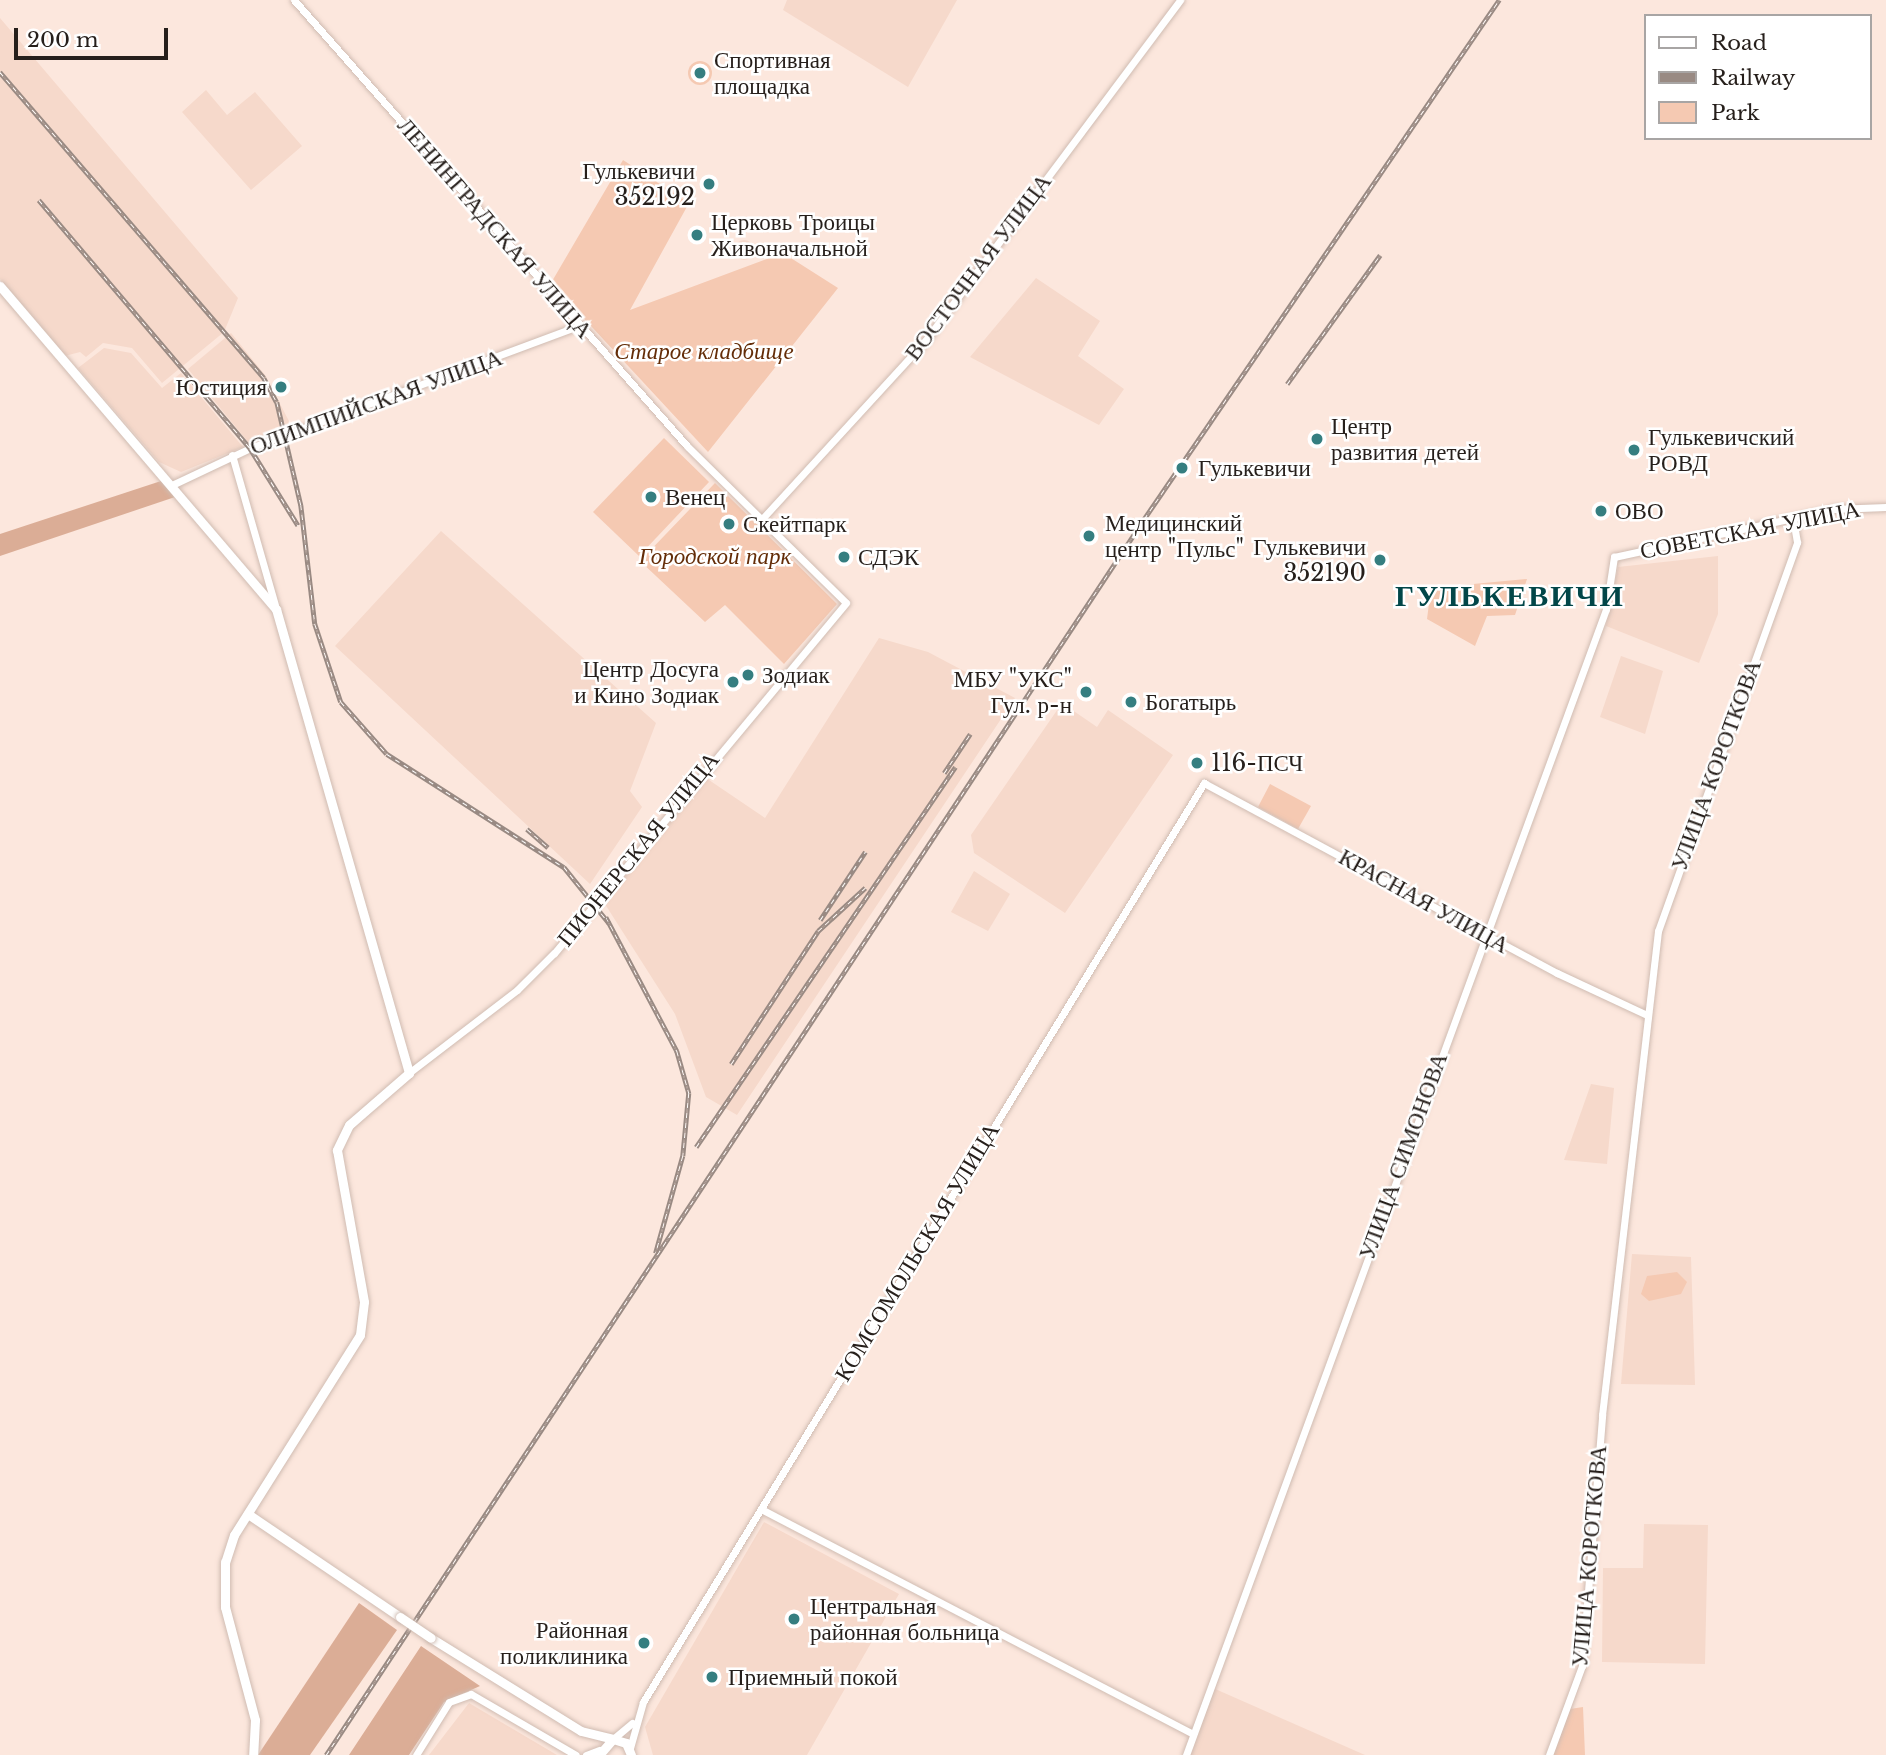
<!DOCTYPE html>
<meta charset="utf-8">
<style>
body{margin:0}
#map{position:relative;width:1886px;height:1755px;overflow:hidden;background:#fce7dd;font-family:"Libre Baskerville",serif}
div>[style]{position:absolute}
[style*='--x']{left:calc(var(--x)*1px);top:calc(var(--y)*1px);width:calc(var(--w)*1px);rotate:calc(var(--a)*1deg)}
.built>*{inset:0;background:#f6d9cb}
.round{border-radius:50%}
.green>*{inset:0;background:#f5c9b2}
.forest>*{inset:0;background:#dbad96}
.roads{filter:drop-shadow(0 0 2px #d0bcb2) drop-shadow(0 0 2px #d0bcb2)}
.minor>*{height:7px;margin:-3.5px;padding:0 3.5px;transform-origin:3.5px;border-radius:3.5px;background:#fff}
.major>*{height:9px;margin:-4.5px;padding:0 4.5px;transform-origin:4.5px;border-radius:4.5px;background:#fff}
.rail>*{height:4.5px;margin-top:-2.25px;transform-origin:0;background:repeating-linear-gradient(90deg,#fff 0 5px,#998a83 0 10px);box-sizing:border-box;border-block:2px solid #998a83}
.bridges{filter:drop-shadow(0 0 2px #d0bcb2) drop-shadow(0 0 2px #d0bcb2)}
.major-bridge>*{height:9px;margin:-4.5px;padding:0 4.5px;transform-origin:4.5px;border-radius:4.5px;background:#fff}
.dots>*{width:19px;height:19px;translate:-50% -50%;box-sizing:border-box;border:4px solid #fff;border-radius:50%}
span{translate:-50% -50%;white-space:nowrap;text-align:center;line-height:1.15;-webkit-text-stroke:5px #fff;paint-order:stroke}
.poi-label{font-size:23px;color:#261f1b}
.left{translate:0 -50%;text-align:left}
.right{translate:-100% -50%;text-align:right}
.street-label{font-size:23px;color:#261f1b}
.park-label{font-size:23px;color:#642d08;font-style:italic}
.district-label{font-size:30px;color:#024648;font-weight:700;letter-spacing:2px}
.legend{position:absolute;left:1644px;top:14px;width:228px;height:126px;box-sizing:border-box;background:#fff;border:2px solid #a8a5a4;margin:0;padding:9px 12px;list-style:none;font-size:21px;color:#261f1b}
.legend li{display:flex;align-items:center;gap:14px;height:35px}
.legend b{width:35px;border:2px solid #a8a5a4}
.scale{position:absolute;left:14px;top:28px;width:154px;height:32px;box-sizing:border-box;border:4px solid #261f1b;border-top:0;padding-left:9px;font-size:21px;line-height:24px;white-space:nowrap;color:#261f1b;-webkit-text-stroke:5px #fff;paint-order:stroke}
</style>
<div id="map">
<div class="built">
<div style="clip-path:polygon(787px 0,957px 0,908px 87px,783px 10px)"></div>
<div style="clip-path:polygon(0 18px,238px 298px,224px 332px,162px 383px,132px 348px,103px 343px,86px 357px,80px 352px,65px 356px,0 279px)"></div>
<div style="clip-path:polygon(206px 90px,227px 115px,255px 92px,302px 146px,251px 190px,182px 112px)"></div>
<div class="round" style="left:734px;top:240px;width:20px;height:20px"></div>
<div style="clip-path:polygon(1036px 278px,1100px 321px,1078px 356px,1124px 389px,1099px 425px,970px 357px)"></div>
<div style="clip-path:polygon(231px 333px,265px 375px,291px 425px,248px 442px,188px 369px)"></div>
<div style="clip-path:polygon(104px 348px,131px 353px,162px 388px,181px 373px,243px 447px,181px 472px,159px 462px,78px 368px)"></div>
<div style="clip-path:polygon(441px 531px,656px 723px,630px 791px,642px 807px,590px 884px,335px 646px)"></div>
<div style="clip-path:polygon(1718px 556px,1718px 614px,1699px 663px,1606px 626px,1618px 567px)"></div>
<div style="clip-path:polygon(879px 638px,928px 652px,1015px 698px,737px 1115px,706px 1097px,675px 1014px,603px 901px,706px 778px,765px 818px)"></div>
<div style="clip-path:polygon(1621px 656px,1663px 671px,1645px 734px,1600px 717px)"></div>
<div style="clip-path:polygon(1062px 703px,1097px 727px,1108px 710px,1173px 755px,1065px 913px,974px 853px,971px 835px)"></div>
<div style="clip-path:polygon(974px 871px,1010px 894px,988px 931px,951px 912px)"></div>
<div style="clip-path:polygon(1591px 1084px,1614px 1088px,1607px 1164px,1564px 1160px)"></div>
<div style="clip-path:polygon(1632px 1254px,1691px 1257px,1695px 1385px,1621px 1384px)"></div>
<div style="clip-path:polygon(764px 1522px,899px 1594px,807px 1755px,653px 1755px,645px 1727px)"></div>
<div style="clip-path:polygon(1644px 1524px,1708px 1525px,1705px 1664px,1602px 1662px,1603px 1568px,1643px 1568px)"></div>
<div style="clip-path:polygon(1213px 1688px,1365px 1755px,1188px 1755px)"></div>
<div style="clip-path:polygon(469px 1703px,557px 1755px,429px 1755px)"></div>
</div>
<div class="green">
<div class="round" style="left:688px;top:61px;width:24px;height:24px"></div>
<div style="clip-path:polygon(623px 160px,689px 203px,630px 310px,783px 253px,838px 288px,708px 452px,551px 283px)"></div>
<div style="clip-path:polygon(664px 438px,709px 482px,639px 556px,593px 512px)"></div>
<div style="clip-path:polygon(715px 483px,837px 604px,784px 664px,725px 605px,705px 622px,640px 561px)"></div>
<div style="clip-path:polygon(1527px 579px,1515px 615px,1487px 616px,1475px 646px,1427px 619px,1431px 588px)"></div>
<div style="clip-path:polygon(1270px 784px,1311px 806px,1298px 829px,1258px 807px)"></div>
<div style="clip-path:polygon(1677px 1272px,1687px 1282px,1681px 1294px,1649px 1301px,1641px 1294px,1647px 1276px)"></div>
<div style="clip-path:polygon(1583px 1707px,1585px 1755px,1551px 1755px,1570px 1709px)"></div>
</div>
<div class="forest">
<div style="clip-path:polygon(161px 481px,175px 497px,0 556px,0 534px)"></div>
<div style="clip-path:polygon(359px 1603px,397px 1630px,310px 1755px,258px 1755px)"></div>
<div style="clip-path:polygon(421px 1646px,480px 1686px,444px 1702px,409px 1755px,349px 1755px)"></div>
</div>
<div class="roads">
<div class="minor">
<div style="--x:294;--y:0;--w:594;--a:48.61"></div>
<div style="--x:687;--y:446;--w:223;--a:44.6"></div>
<div style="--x:846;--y:603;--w:456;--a:129.8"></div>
<div style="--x:554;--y:953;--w:52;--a:135"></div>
<div style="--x:517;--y:990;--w:136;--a:142.5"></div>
<div style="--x:232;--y:455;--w:156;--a:74"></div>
<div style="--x:174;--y:484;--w:84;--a:-25.3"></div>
<div style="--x:250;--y:448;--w:352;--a:-20.4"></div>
<div style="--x:761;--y:520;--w:243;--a:-47.5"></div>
<div style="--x:925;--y:341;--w:426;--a:-53.2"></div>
<div style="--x:761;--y:1509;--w:487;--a:27.5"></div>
<div style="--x:613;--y:1739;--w:25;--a:-40"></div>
<div style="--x:630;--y:1748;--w:48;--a:-74.2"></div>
<div style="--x:643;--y:1702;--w:1077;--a:-58.6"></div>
<div style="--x:1204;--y:783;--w:401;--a:28.3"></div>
<div style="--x:1557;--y:973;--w:99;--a:25"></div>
<div style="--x:416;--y:1755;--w:62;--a:-58.1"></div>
<div style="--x:449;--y:1702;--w:23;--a:-20"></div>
<div style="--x:471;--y:1694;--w:121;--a:30.2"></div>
<div style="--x:586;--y:1755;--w:14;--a:-21"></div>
<div style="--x:1186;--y:1755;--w:1221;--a:-69.87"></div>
<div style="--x:1606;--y:609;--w:53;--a:-81.3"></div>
<div style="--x:1614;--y:557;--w:225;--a:-12.3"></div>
<div style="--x:1834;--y:509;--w:52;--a:-2.2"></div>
<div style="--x:1549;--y:1755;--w:95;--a:-69.7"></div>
<div style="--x:1582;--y:1666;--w:252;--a:-85.4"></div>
<div style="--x:1602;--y:1415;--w:487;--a:-83.4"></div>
<div style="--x:1658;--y:931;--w:413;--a:-70.3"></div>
<div style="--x:1797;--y:542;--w:23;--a:-100"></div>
</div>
<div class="major">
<div style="--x:0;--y:286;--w:425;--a:49.5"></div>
<div style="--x:276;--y:609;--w:483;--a:74"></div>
<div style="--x:409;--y:1073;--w:79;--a:139.1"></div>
<div style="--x:349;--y:1125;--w:28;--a:116"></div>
<div style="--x:337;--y:1150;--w:154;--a:79.9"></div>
<div style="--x:364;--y:1302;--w:33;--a:97"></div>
<div style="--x:360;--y:1335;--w:236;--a:122.2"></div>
<div style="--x:234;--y:1535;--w:28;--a:108"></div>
<div style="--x:225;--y:1562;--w:45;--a:90"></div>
<div style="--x:225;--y:1607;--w:117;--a:75.1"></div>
<div style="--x:255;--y:1720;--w:35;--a:93"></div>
<div style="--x:248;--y:1514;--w:184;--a:34.1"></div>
<div style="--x:431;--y:1638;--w:176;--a:31.8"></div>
<div style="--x:581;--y:1731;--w:33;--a:14"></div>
<div style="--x:599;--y:1755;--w:21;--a:-49"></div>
<div style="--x:613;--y:1739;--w:14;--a:17"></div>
<div style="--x:626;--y:1743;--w:13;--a:67"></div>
</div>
</div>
<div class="rail">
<div style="--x:0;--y:72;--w:404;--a:49.2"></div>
<div style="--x:264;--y:378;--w:27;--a:62"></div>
<div style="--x:277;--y:402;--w:106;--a:76.9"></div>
<div style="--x:301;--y:505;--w:120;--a:83.3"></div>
<div style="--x:315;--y:624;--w:82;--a:71.6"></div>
<div style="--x:341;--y:702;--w:69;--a:48.5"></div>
<div style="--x:387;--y:754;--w:210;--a:32.6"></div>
<div style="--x:564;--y:867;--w:72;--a:51.2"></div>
<div style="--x:39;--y:200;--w:326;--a:49.6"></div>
<div style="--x:250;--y:448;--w:91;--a:58.1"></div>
<div style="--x:1287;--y:384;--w:159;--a:-54.2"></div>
<div style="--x:944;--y:773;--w:47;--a:-56.3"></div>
<div style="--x:527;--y:829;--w:28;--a:41"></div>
<div style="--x:606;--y:917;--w:152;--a:62.1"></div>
<div style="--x:677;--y:1051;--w:44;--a:74.1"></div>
<div style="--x:689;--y:1093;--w:63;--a:95.4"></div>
<div style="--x:683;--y:1156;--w:101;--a:105.6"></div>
<div style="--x:820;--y:920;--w:82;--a:-56.5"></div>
<div style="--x:731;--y:1064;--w:159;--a:-56.8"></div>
<div style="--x:818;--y:931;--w:64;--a:-42.5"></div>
<div style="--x:696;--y:1147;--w:460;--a:-55.7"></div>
<div style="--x:326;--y:1755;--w:1482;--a:-56.5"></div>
<div style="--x:1144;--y:519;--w:629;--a:-55.63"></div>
</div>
<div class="bridges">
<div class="major-bridge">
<div style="--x:400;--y:1617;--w:37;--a:34"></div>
</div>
</div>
<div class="dots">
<div style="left:700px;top:73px;background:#357e80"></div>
<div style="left:709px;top:184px;background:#357e80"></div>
<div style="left:697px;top:235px;background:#357e80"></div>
<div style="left:281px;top:387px;background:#357e80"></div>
<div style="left:1317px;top:439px;background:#357e80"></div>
<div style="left:1634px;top:450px;background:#357e80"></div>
<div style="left:1182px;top:468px;background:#357e80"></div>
<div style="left:651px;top:497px;background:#357e80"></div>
<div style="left:1601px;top:511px;background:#357e80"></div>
<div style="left:729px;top:524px;background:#357e80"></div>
<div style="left:1089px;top:536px;background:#357e80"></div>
<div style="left:844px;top:557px;background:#357e80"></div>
<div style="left:1380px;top:560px;background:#357e80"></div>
<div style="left:748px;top:675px;background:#357e80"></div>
<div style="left:733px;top:682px;background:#357e80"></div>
<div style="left:1086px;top:692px;background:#357e80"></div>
<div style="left:1131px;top:702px;background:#357e80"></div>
<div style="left:1197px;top:763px;background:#357e80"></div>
<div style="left:794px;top:1619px;background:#357e80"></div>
<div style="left:644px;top:1643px;background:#357e80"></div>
<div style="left:712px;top:1677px;background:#357e80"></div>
</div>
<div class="poi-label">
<span class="left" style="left:714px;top:73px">Спортивная<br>площадка</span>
<span class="right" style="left:695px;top:184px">Гулькевичи<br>352192</span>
<span class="left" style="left:711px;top:235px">Церковь Троицы<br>Живоначальной</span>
<span class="right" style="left:267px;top:387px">Юстиция</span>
<span class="left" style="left:1331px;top:439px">Центр<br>развития детей</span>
<span class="left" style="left:1648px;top:450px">Гулькевичский<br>РОВД</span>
<span class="left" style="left:1198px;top:468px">Гулькевичи</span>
<span class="left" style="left:665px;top:497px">Венец</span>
<span class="left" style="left:1615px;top:511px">ОВО</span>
<span class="left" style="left:1105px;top:536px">Медицинский<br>центр "Пульс"</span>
<span class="left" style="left:743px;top:524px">Скейтпарк</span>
<span class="right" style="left:1366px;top:560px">Гулькевичи<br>352190</span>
<span class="left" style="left:858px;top:557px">СДЭК</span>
<span class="right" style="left:719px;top:682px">Центр Досуга<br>и Кино Зодиак</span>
<span class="left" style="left:762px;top:675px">Зодиак</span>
<span class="right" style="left:1072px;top:692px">МБУ "УКС"<br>Гул. р-н</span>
<span class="left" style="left:1145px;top:702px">Богатырь</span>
<span class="left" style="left:1211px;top:763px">116-ПСЧ</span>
<span class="left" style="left:810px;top:1619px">Центральная<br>районная больница</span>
<span class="right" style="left:628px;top:1643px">Районная<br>поликлиника</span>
<span class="left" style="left:728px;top:1677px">Приемный покой</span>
</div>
<div class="street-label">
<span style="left:495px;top:228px;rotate:49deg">ЛЕНИНГРАДСКАЯ УЛИЦА</span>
<span style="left:978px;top:267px;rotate:-53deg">ВОСТОЧНАЯ УЛИЦА</span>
<span style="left:376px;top:402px;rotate:-20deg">ОЛИМПИЙСКАЯ УЛИЦА</span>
<span style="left:1750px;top:530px;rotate:-11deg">СОВЕТСКАЯ УЛИЦА</span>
<span style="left:1716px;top:765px;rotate:-70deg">УЛИЦА КОРОТКОВА</span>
<span style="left:638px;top:849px;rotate:-51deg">ПИОНЕРСКАЯ УЛИЦА</span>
<span style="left:1424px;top:901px;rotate:29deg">КРАСНАЯ УЛИЦА</span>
<span style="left:1403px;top:1156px;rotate:-70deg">УЛИЦА СИМОНОВА</span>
<span style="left:917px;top:1252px;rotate:-59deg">КОМСОМОЛЬСКАЯ УЛИЦА</span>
<span style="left:1589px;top:1556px;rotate:-85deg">УЛИЦА КОРОТКОВА</span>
</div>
<div class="park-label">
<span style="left:704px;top:351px">Старое кладбище</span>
<span style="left:715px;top:556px">Городской парк</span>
</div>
<div class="district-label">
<span style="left:1510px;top:596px">ГУЛЬКЕВИЧИ</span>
</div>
<ul class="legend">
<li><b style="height:9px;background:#fff"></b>Road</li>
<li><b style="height:9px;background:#998a83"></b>Railway</li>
<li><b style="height:19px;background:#f5c9b2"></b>Park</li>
</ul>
<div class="scale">200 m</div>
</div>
